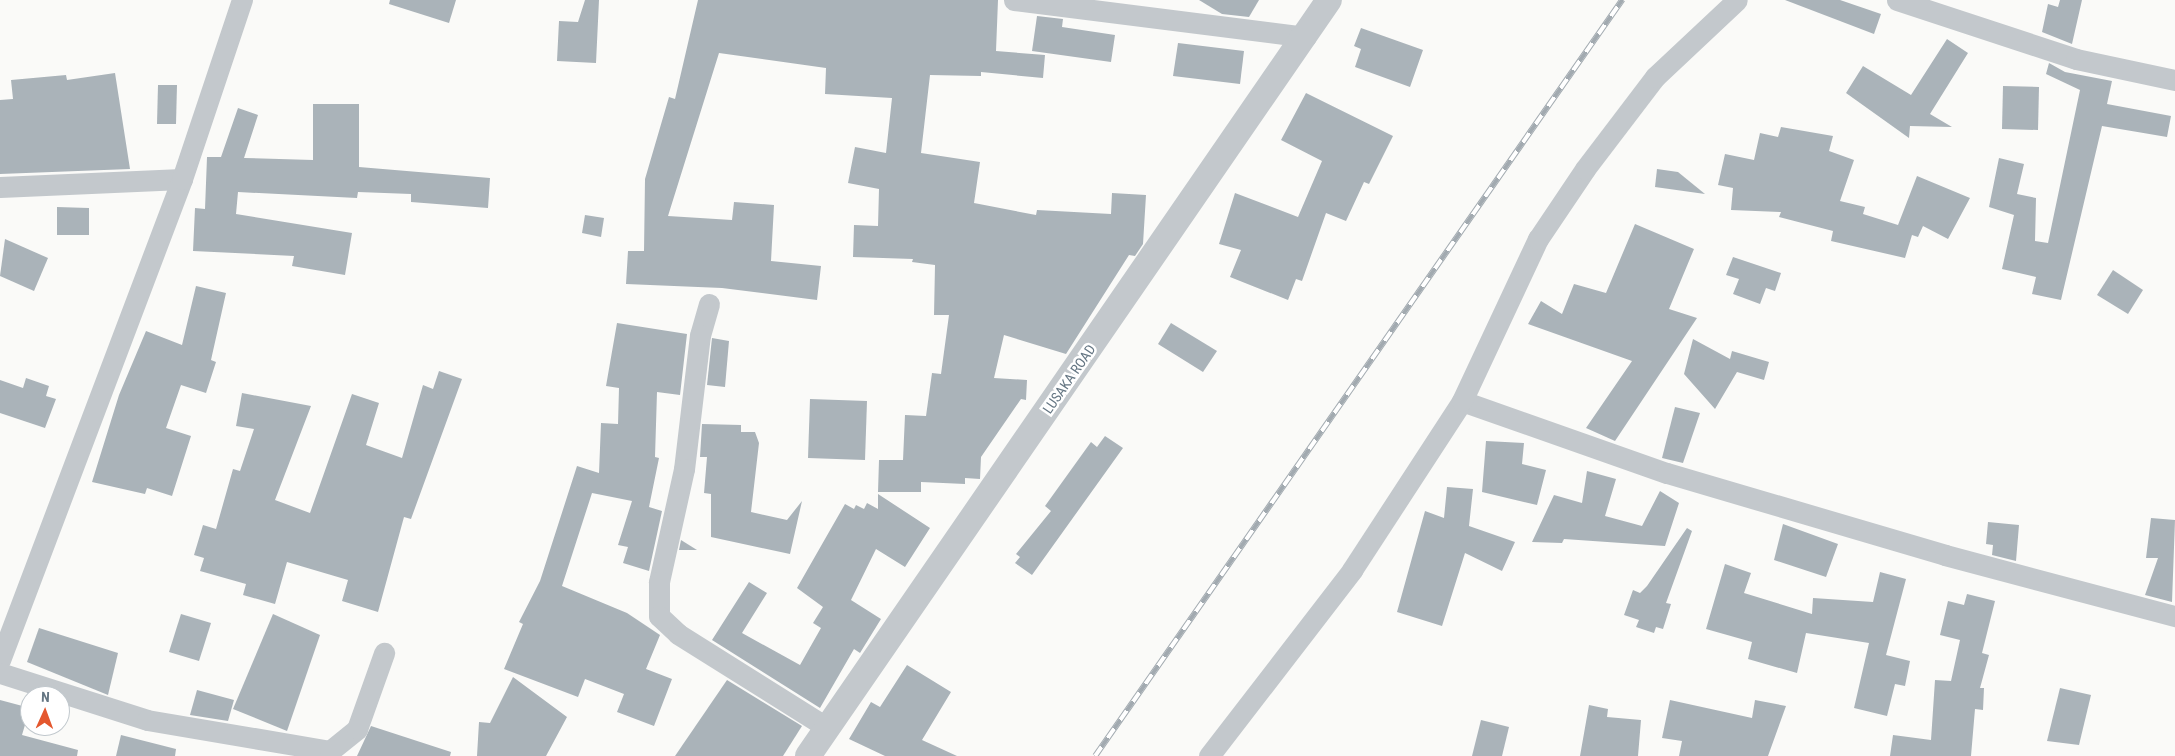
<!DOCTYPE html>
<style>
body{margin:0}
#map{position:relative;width:2175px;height:756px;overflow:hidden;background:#fafaf8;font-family:"Roboto Condensed",sans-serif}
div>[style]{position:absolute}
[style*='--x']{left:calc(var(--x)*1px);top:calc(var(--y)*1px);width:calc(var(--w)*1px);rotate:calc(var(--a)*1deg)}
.building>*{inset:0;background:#aab3b9}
.minor>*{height:21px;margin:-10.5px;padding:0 10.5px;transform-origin:10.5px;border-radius:10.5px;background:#c3c8cc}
.tertiary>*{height:26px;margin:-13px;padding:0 13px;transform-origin:13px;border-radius:13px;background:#c3c8cc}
.rail>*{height:5.5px;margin-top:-2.75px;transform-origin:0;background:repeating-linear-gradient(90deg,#fff 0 11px,#a2aab0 0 22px);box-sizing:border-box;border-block:1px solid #a2aab0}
span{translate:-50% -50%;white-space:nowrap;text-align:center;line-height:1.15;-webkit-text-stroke:5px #fff;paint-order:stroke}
.street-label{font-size:14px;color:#657683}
.north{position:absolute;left:20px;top:686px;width:50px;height:50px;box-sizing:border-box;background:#fff;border:1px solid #c1c8cd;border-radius:50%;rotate:2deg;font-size:14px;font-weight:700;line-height:20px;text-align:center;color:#657683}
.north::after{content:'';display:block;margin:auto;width:18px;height:22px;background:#e4572e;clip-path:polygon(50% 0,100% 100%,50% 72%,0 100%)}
</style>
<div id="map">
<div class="building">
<div style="clip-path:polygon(390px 0,456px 0,449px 23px,389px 4px)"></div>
<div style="clip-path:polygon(585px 0,599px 0,596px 63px,557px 61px,559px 21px,578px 22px)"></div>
<div style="clip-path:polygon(698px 0,998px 0,996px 51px,1045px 55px,1043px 78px,981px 72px,981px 76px,930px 75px,921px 153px,980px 162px,974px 203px,1036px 215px,1037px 210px,1111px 214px,1112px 193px,1146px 195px,1143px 244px,1135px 256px,1129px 255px,1066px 354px,1004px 335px,994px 378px,1027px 380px,1026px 400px,1021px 399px,981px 457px,980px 479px,965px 478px,965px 484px,921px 482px,921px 492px,878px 492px,879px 460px,903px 460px,905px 415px,926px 416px,932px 373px,941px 374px,949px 315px,934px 315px,935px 265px,912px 262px,913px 259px,853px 257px,854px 225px,878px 226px,879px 189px,848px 183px,855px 147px,886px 153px,892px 98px,825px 94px,826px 68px,719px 53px,668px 216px,732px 220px,734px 202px,774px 205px,771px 261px,821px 266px,817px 300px,722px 288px,626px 284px,628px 251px,644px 251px,645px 179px,669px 97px,675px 99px)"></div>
<div style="clip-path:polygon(1199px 0,1259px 0,1249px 17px,1222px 14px)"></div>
<div style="clip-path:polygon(1785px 0,1840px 0,1881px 14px,1874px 34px)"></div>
<div style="clip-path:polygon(2060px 0,2082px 0,2072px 44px,2042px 32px,2048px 4px,2058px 7px)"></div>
<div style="clip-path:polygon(1037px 16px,1063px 19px,1062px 27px,1115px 35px,1111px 62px,1032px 51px)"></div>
<div style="clip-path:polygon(1361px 28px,1423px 50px,1410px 87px,1355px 67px,1361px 49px,1354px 46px)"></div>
<div style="clip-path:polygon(1947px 39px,1968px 53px,1930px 114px,1952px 127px,1910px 126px,1909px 138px,1846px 93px,1863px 66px,1911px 95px)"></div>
<div style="clip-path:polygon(1178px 43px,1244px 51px,1240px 84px,1173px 76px)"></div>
<div style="clip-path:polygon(2049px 63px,2065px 72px,2112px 81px,2107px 104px,2171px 116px,2167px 137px,2102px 126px,2061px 300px,2032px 294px,2036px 277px,2002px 269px,2014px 215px,1989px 207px,1999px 158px,2024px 164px,2017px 194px,2036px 198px,2035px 241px,2048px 243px,2080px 90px,2046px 74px)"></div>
<div style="clip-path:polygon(115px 73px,130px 169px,0 174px,0 100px,13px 99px,11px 80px,66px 75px,67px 80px)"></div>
<div style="clip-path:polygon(158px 85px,177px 85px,176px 124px,157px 124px)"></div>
<div style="clip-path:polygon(2003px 86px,2039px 87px,2038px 130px,2002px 129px)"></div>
<div style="clip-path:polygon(1306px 93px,1393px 136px,1369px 184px,1364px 182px,1346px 221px,1326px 213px,1302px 281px,1296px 279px,1288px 300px,1230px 277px,1241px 250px,1219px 244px,1235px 193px,1298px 217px,1322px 161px,1281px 140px)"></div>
<div style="clip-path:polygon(313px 104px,359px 104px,359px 167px,490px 178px,488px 208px,411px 202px,411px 194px,358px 192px,357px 198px,238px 192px,236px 214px,352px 233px,345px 275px,292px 266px,294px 256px,193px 251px,195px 208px,205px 209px,207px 157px,221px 157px,238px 108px,258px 115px,244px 158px,313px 160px)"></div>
<div style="clip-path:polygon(1781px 127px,1833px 136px,1829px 151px,1854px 160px,1840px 201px,1865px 207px,1863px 214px,1898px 225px,1917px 176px,1970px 198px,1948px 239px,1923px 226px,1918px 237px,1912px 235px,1905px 258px,1831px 241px,1833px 231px,1779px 217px,1781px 212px,1731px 210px,1733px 188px,1718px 185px,1725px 154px,1754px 160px,1760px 133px,1778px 137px)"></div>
<div style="clip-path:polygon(1657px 169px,1678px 172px,1705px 194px,1655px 187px)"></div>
<div style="clip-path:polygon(57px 207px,89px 208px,89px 235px,57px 235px)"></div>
<div style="clip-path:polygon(585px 215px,604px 218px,601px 237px,582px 233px)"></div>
<div style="clip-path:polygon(1635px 224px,1694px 249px,1669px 309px,1697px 318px,1615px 441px,1586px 428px,1632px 361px,1528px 324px,1541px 301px,1562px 314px,1574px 284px,1606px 293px)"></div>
<div style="clip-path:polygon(5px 239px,48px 258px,34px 291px,0 276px)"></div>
<div style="clip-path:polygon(1733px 257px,1781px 273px,1775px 291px,1766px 288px,1760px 304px,1733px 294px,1739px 279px,1726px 275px)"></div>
<div style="clip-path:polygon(2113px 270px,2143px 290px,2128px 314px,2097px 295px)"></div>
<div style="clip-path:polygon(196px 286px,226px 293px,211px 360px,216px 362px,206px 393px,181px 385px,166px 428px,191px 436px,172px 496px,147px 488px,145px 494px,92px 482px,119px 395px,146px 331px,182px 345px)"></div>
<div style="clip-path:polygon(617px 323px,687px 334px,680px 395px,657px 392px,655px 457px,659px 458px,649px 507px,662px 511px,649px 571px,623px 563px,628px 547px,618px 545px,632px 501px,592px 493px,562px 586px,627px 613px,660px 635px,646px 669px,672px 679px,654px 726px,617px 712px,624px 694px,585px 679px,578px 697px,504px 669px,523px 624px,519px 622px,540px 581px,577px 466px,599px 473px,601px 423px,618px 424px,619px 388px,606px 386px)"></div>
<div style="clip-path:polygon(1171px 323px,1217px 351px,1203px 372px,1158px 344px)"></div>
<div style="clip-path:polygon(712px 338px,729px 341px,725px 387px,707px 385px)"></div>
<div style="clip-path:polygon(1693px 339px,1730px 359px,1732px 351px,1769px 362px,1764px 380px,1737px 372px,1715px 409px,1684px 374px)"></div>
<div style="clip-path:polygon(439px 371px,462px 379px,411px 519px,404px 517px,378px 612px,342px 601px,348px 580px,287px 562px,275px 604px,243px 595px,246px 584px,200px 571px,204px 558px,194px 555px,203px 525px,216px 529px,233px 469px,240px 471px,254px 429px,236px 426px,242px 393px,311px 406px,275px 500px,310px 513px,352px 394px,379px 403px,366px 445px,402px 458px,423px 385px,433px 389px)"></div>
<div style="clip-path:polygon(26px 378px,49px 386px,46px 396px,56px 399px,45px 428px,0 413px,0 380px,23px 388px)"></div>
<div style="clip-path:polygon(810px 399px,867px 401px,865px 460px,808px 458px)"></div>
<div style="clip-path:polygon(1675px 407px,1700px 413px,1683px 463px,1662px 458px)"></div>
<div style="clip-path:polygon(702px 424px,741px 425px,741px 432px,755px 432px,759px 443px,751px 512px,787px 520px,802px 501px,790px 554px,711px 537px,711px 494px,704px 493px,707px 457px,700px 457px)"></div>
<div style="clip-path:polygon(1105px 436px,1123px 448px,1032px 575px,1015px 563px,1020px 557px,1016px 554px,1051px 511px,1045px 506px,1091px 442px,1097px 447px)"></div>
<div style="clip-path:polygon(1486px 441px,1524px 443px,1522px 464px,1546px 470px,1537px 505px,1482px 492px)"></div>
<div style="clip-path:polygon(1587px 471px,1616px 479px,1605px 516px,1642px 526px,1660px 491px,1679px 503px,1665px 546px,1564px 539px,1562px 543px,1532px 542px,1554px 495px,1582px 503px)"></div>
<div style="clip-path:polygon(1447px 487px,1473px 489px,1469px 526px,1515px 542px,1502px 571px,1465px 553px,1442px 626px,1397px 612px,1425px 511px,1444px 518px)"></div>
<div style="clip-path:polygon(878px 494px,930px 528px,905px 567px,876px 549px,851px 600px,881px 619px,860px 653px,854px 649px,820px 708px,712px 640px,749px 582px,767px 593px,742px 633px,800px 665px,821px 628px,813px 623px,823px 607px,797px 588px,845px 504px,854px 509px,856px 505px,864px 509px,867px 503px,878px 509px)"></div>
<div style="clip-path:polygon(2151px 518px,2175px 520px,2172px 602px,2145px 595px,2158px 558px,2146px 558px)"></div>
<div style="clip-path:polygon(1988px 522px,2019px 525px,2016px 561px,1992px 555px,1993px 545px,1986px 544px)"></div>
<div style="clip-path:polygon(1783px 524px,1838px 544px,1826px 577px,1774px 560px)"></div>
<div style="clip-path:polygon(1687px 528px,1692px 531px,1666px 603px,1671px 604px,1663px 629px,1656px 627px,1654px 633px,1636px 627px,1639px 620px,1624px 615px,1633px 590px,1640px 593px,1647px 586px)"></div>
<div style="clip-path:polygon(681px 540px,697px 550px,679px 550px)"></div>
<div style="clip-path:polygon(1725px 564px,1751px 573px,1744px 593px,1812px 614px,1813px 598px,1873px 602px,1880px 572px,1906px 579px,1886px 655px,1910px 661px,1905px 686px,1895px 684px,1887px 716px,1854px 708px,1869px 643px,1806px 633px,1797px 673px,1748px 659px,1752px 642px,1706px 629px)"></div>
<div style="clip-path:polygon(1967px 594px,1995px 601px,1982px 653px,1989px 655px,1980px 688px,1984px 688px,1983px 710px,1975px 709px,1971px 756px,1890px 756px,1893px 735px,1931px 740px,1935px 680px,1951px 681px,1960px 640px,1940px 635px,1948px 601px,1964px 605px)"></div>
<div style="clip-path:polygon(181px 614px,211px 623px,199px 661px,169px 652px)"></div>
<div style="clip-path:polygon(273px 614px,320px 635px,287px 731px,233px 709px)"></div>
<div style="clip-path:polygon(39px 628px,118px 653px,108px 695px,27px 662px)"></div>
<div style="clip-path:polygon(907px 665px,951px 692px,922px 740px,957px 756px,885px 756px,849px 739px,871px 702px,880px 707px)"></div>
<div style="clip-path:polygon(513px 677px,567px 717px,546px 756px,477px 756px,479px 722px,490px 723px)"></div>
<div style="clip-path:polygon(727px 680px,802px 726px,783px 756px,675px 756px)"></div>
<div style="clip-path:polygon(2060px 688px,2091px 695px,2079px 745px,2047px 741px)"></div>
<div style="clip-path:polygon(197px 690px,234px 700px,228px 721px,190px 715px)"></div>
<div style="clip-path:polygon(0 700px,30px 708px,22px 735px,78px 750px,77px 756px,0 756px)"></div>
<div style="clip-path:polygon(1670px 700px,1752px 718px,1755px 700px,1786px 706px,1768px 756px,1679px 756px,1682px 741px,1662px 738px)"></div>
<div style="clip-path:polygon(1589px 705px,1608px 709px,1607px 717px,1641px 720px,1638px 756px,1580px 756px)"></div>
<div style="clip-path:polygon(1481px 720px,1509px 727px,1502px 756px,1472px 756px)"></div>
<div style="clip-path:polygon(371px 726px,451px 752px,450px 756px,357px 756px)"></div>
<div style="clip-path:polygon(121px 735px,176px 749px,175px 756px,116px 756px)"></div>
</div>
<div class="minor">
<div style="--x:1014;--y:0;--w:294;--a:7.2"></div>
<div style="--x:1897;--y:0;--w:188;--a:18.2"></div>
<div style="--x:2076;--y:59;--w:101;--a:12"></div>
<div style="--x:0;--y:187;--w:182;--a:-2.5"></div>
<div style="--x:709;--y:304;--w:32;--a:106"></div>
<div style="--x:700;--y:335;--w:135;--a:96.8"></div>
<div style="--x:684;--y:469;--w:116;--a:102.5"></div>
<div style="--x:659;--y:582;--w:34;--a:90"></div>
<div style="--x:659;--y:616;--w:26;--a:43"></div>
<div style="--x:678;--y:634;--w:177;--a:32.1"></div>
<div style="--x:1462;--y:401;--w:217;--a:19.4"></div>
<div style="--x:1667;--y:473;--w:290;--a:16.4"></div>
<div style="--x:1945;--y:555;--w:238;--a:14.9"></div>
<div style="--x:0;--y:660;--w:514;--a:-69.27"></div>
<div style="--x:182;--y:179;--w:189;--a:-71.5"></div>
<div style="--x:0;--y:673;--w:154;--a:17.7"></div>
<div style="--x:147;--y:720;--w:186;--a:9.6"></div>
<div style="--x:330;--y:751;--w:35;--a:-39"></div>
<div style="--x:357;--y:729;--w:81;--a:-70.4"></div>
<div style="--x:1209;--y:756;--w:235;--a:-52.4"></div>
<div style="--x:1352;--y:570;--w:202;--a:-56.9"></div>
<div style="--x:1462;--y:401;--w:179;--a:-64.9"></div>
<div style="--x:1538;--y:239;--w:84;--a:-56.1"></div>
<div style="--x:1585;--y:169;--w:116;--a:-52.7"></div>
<div style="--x:1655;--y:77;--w:112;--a:-43.2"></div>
</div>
<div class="tertiary">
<div style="--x:808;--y:756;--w:918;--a:-55.43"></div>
</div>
<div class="rail">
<div style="--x:1095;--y:756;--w:922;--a:-55.12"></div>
</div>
<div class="street-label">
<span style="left:1069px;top:379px;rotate:-55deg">LUSAKA ROAD</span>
</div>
<div class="north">N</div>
</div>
